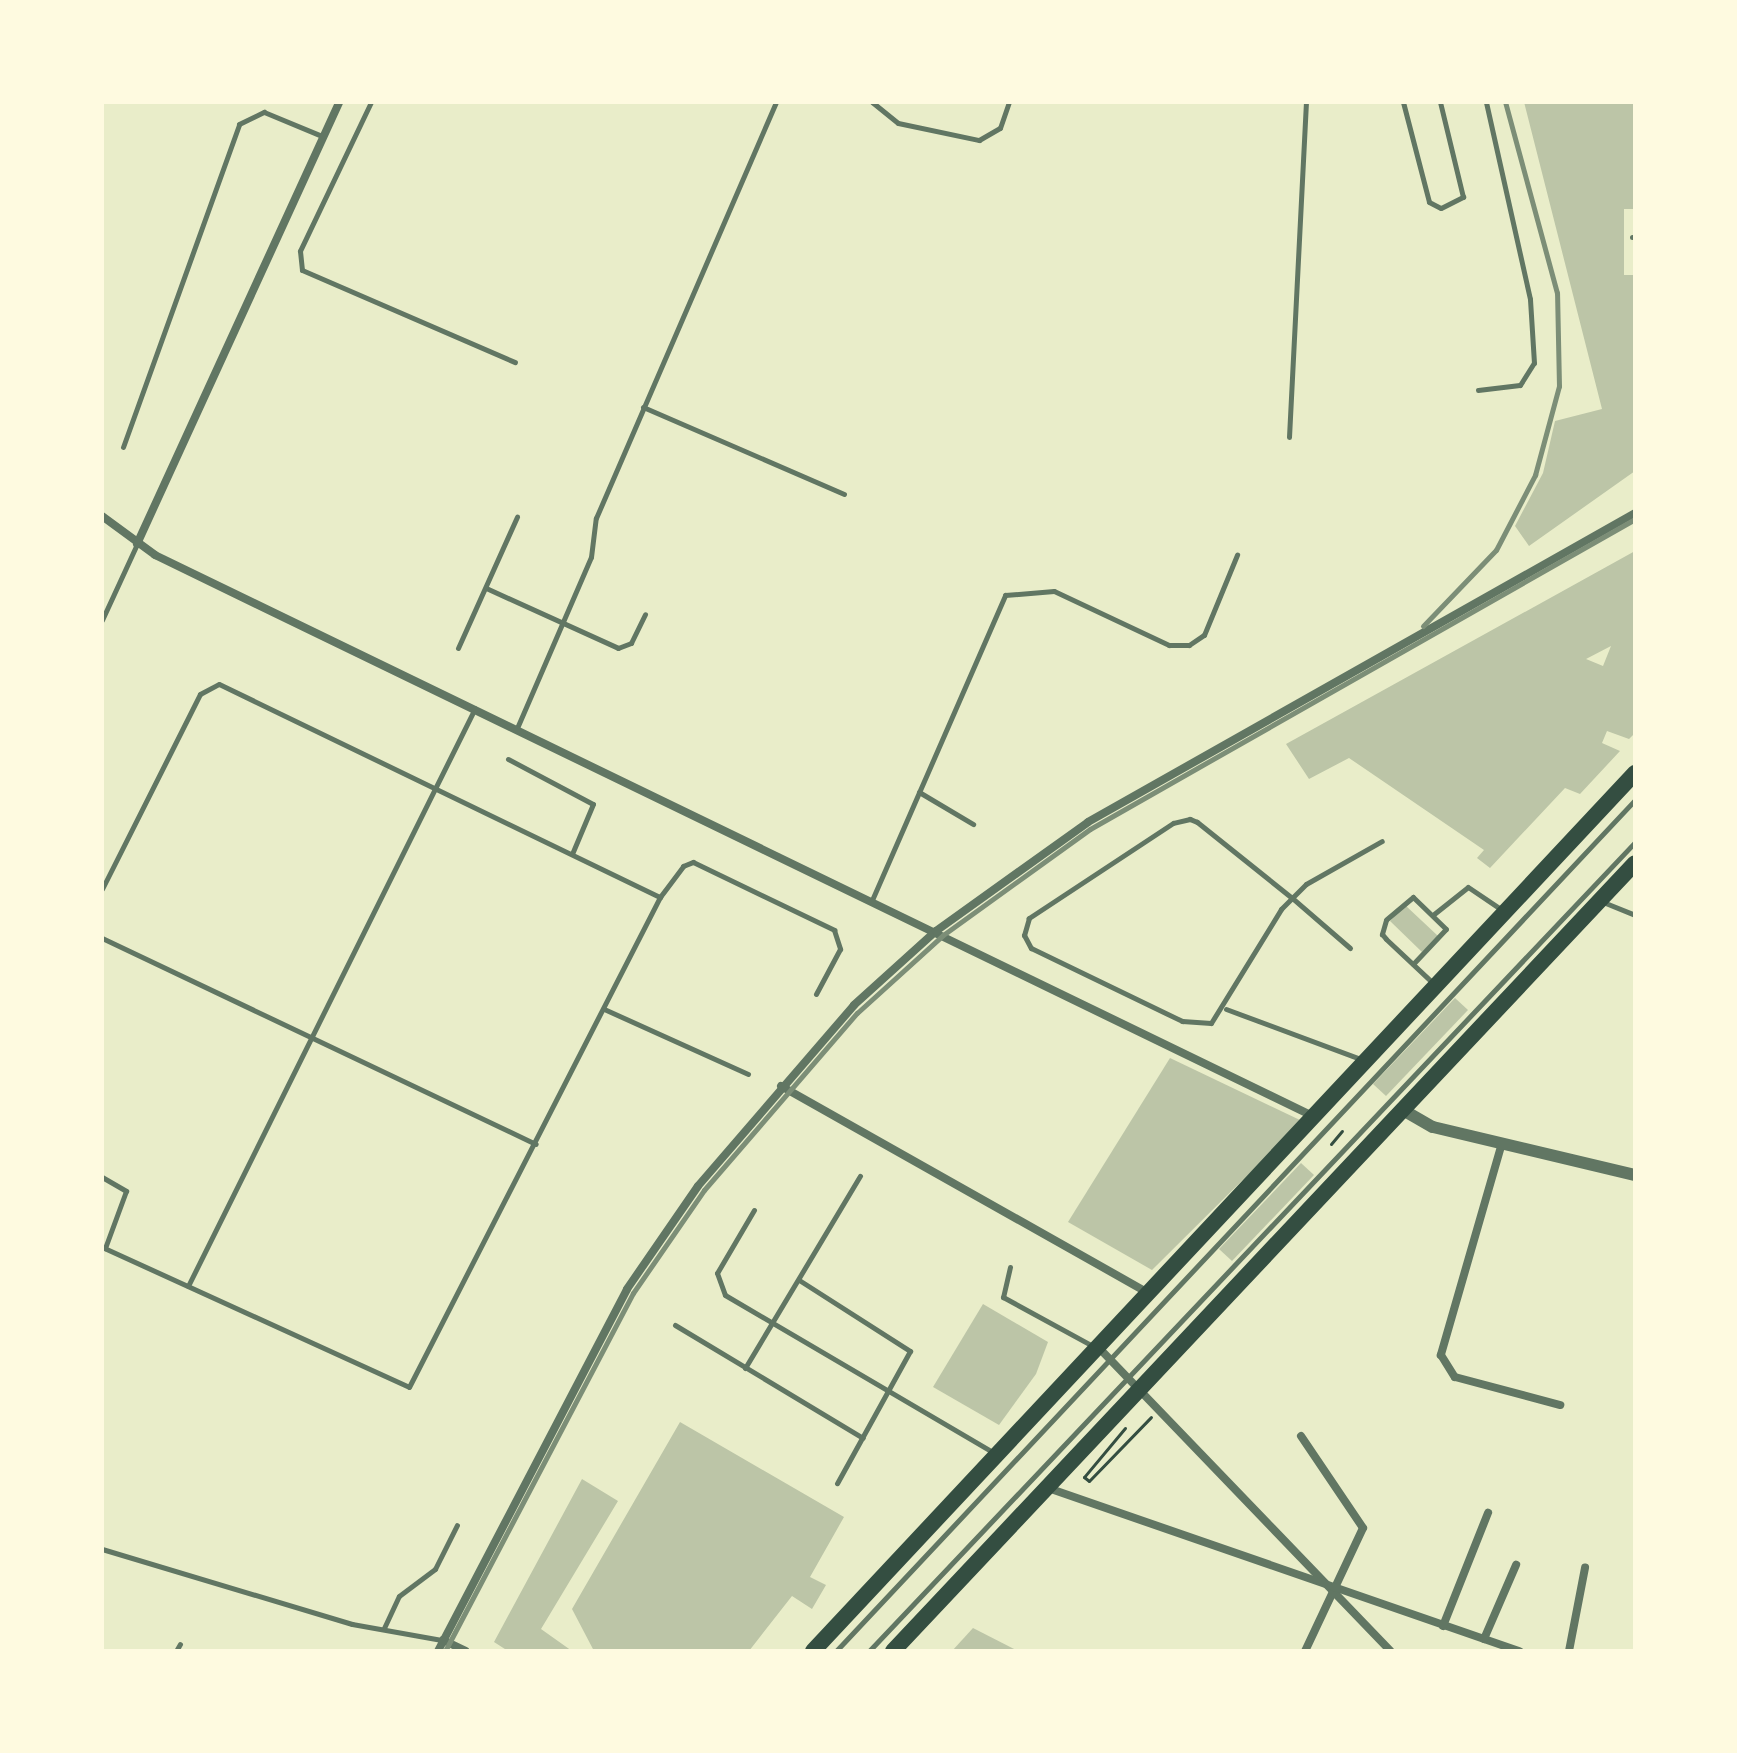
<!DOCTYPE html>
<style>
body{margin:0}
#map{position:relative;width:1737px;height:1753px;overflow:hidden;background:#e9edc9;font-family:"Nunito Sans",sans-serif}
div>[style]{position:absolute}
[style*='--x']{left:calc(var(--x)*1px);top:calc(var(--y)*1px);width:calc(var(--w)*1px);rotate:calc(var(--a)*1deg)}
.building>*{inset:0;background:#bcc5a7}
.path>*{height:3px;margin:-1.5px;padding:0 1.5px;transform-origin:1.5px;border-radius:1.5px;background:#344e41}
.service>*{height:5px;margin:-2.5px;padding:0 2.5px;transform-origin:2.5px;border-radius:2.5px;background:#617663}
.minor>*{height:8px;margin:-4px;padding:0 4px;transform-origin:4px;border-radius:4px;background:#617663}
.tertiary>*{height:12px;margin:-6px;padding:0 6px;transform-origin:6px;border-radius:6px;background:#617663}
.primary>*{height:16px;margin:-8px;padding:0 8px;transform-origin:8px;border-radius:8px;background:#344e41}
.rail>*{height:5px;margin:-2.5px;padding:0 2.5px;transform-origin:2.5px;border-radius:2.5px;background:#7c8e77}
span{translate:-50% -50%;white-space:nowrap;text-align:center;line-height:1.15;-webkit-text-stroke:6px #fefae0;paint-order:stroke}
.frame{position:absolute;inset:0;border:104px solid #fefae0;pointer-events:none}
</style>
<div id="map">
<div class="building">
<div style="clip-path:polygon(1524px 102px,1635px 102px,1635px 209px,1624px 209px,1624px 275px,1635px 275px,1635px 471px,1529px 546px,1515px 526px,1543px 473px,1555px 421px,1602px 409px)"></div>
<div style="clip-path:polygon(evenodd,1635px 551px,1635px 733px,1629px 739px,1607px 731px,1602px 743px,1620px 751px,1580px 794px,1565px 788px,1490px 868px,1477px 858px,1484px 850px,1349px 758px,1309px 779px,1286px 744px,1635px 551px,1611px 646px,1603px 666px,1586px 659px,1611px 646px)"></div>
<div style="clip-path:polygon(1405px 905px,1438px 936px,1422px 952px,1390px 921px)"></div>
<div style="clip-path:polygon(1455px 998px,1468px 1010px,1386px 1096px,1373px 1084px)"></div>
<div style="clip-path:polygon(1170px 1058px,1302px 1121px,1152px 1270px,1068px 1222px)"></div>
<div style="clip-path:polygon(1301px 1163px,1314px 1175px,1232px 1261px,1219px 1249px)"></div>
<div style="clip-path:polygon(983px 1304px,1048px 1342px,1036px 1374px,999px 1425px,933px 1387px)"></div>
<div style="clip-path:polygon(680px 1422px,844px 1517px,810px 1577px,826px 1585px,812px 1609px,792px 1596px,749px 1651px,594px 1651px,572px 1609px)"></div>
<div style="clip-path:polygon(582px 1479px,618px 1501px,541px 1629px,572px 1651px,508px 1651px,494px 1642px)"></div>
<div style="clip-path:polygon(973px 1628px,1018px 1651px,952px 1651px)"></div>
</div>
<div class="path">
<div style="--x:1331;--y:1144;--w:17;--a:-50"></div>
<div style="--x:1125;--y:1428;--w:64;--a:129.9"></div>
<div style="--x:1084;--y:1477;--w:6;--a:39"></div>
<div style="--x:1089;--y:1481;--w:89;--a:-45.9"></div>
</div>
<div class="service">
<div style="--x:371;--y:102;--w:165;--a:115.5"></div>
<div style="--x:300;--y:251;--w:19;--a:84"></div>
<div style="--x:302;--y:270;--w:232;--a:23.4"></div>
<div style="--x:872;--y:102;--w:33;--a:39"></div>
<div style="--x:898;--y:123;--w:83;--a:11.9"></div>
<div style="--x:979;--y:140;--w:24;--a:-30"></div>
<div style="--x:1000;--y:128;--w:28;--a:-71"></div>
<div style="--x:1403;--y:102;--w:103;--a:75.4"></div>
<div style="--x:1429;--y:202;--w:13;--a:27"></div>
<div style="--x:1441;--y:208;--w:25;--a:-27"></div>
<div style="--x:1463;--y:197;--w:98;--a:-103.6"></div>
<div style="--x:1632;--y:237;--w:3;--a:0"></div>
<div style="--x:1478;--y:390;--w:42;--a:-6.8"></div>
<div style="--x:1520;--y:385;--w:26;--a:-58"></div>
<div style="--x:1534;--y:363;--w:64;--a:-93.6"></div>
<div style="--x:1530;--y:299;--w:202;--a:-102.6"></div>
<div style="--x:643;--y:407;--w:219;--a:23.4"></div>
<div style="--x:1289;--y:437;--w:335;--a:-87.1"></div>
<div style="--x:123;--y:447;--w:343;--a:-70.2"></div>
<div style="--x:239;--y:124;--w:28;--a:-26"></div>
<div style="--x:264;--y:112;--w:63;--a:22.5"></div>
<div style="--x:486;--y:588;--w:145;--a:24.4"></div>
<div style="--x:618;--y:648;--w:14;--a:-21"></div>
<div style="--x:631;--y:643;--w:32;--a:-64"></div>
<div style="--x:102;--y:620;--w:84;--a:-65.3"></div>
<div style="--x:458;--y:648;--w:144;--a:-65.8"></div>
<div style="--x:517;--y:728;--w:186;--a:-66.6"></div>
<div style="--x:591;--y:557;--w:39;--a:-83"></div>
<div style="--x:596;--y:518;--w:453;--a:-66.6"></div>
<div style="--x:508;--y:759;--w:96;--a:27.9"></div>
<div style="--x:593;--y:804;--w:54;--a:112.8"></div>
<div style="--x:919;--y:792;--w:63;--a:30.7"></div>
<div style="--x:102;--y:889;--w:218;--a:-63.3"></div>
<div style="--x:200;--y:694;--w:21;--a:-28"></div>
<div style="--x:219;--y:684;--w:490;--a:25.8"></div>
<div style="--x:872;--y:900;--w:333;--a:-66.4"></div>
<div style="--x:1005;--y:595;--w:49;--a:-4.7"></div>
<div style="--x:1054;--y:591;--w:127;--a:25.2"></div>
<div style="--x:1169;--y:645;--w:20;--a:0"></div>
<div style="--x:1189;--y:645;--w:18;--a:-34"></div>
<div style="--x:1204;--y:635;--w:87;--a:-67.6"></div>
<div style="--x:1603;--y:902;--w:35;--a:22"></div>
<div style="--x:1434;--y:914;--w:43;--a:-38.5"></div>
<div style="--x:1468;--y:887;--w:40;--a:34"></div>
<div style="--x:102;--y:938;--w:480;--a:25.4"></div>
<div style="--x:1350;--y:948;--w:77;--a:-139.2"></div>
<div style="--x:1292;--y:898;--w:122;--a:-141.3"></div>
<div style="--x:1197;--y:822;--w:8;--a:-157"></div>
<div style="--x:1190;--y:819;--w:17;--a:167"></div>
<div style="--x:1173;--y:823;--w:173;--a:146.6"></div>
<div style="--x:1029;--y:918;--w:18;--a:106"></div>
<div style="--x:1024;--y:935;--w:15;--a:62"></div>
<div style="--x:1031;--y:948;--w:168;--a:25.8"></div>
<div style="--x:1182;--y:1021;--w:29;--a:4"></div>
<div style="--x:1211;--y:1023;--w:134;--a:-58.4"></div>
<div style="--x:1281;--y:909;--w:35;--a:-45"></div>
<div style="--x:1306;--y:884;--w:87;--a:-29.5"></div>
<div style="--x:1413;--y:964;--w:48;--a:-46.7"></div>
<div style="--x:1446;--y:929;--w:46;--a:-135.9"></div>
<div style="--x:1413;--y:897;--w:35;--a:140"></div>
<div style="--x:1386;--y:920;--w:15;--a:106"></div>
<div style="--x:1382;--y:934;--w:6;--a:51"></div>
<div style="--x:1386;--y:939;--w:66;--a:43.2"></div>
<div style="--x:604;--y:1009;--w:158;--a:24.3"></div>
<div style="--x:1226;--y:1009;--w:146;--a:20.4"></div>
<div style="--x:102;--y:1177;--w:28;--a:30"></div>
<div style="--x:126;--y:1191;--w:61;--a:110.2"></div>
<div style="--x:754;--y:1210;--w:73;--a:120.4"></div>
<div style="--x:717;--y:1273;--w:23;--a:70"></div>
<div style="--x:725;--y:1295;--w:311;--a:30.4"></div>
<div style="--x:102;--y:1247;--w:337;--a:24.5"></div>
<div style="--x:409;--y:1387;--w:551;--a:-62.88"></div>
<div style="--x:660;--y:897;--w:39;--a:-53"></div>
<div style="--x:683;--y:866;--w:11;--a:-22"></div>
<div style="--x:693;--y:862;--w:157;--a:25.7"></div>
<div style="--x:834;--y:930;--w:20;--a:72"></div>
<div style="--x:840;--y:949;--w:51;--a:118.1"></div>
<div style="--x:1010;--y:1267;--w:31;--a:103"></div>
<div style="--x:1003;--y:1297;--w:102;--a:28.6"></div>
<div style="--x:799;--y:1280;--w:132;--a:32.6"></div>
<div style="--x:910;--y:1351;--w:151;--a:118.9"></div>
<div style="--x:188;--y:1286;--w:645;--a:-63.59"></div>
<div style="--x:675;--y:1325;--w:219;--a:31"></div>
<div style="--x:745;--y:1368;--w:224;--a:-59.1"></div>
<div style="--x:102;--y:1549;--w:261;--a:16.7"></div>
<div style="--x:352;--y:1624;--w:91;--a:10.1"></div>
<div style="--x:384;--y:1628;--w:35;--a:-65"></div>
<div style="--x:399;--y:1596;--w:45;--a:-36.9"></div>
<div style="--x:435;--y:1569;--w:49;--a:-63.4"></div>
<div style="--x:176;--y:1651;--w:8;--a:-60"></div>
<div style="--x:836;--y:1651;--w:1167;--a:-46.81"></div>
<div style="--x:869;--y:1651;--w:1114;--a:-46.56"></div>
</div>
<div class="minor">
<div style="--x:102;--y:516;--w:66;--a:36.3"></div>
<div style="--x:155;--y:555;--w:1289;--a:25.85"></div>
<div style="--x:137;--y:544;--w:486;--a:-65.4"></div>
<div style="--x:781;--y:1086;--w:424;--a:29.4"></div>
<div style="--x:1502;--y:1143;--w:221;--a:106.1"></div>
<div style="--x:1441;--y:1355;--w:26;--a:58"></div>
<div style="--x:1455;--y:1377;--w:109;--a:14.9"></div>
<div style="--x:1100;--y:1349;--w:419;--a:46.1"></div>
<div style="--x:1301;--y:1436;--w:111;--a:56"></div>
<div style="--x:1363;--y:1528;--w:136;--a:115.2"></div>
<div style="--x:1048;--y:1488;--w:499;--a:19.1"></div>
<div style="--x:1443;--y:1626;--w:122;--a:-68.3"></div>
<div style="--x:1484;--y:1639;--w:81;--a:-66.6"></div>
<div style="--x:443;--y:1640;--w:25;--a:26"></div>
<div style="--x:438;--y:1651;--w:408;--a:-62.4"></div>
<div style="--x:627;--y:1289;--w:125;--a:-55.4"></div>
<div style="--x:698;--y:1186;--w:239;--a:-49.2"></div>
<div style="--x:854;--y:1005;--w:110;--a:-42.1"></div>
<div style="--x:936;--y:931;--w:187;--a:-35.6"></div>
<div style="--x:1088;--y:822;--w:628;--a:-29.46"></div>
<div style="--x:1569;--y:1651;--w:85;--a:-79.1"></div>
</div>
<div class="tertiary">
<div style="--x:1403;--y:1110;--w:34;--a:30"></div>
<div style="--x:1433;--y:1127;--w:208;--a:13.4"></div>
</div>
<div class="primary">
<div style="--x:813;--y:1651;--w:1203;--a:-46.89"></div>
<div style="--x:893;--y:1651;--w:1082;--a:-46.72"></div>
</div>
<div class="rail">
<div style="--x:1423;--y:626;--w:105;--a:-46.2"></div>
<div style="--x:1496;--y:550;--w:85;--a:-62.5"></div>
<div style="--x:1535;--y:475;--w:92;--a:-74.9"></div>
<div style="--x:1559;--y:386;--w:93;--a:-91.2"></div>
<div style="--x:1557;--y:293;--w:198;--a:-105.2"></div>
<div style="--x:445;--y:1651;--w:404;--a:-62.3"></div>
<div style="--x:633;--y:1293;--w:125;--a:-55.4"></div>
<div style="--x:704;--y:1190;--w:234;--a:-49.2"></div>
<div style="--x:857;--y:1013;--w:116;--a:-42.2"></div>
<div style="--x:943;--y:935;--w:181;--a:-35.8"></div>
<div style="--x:1090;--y:829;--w:627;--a:-29.63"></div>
</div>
<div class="frame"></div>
</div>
